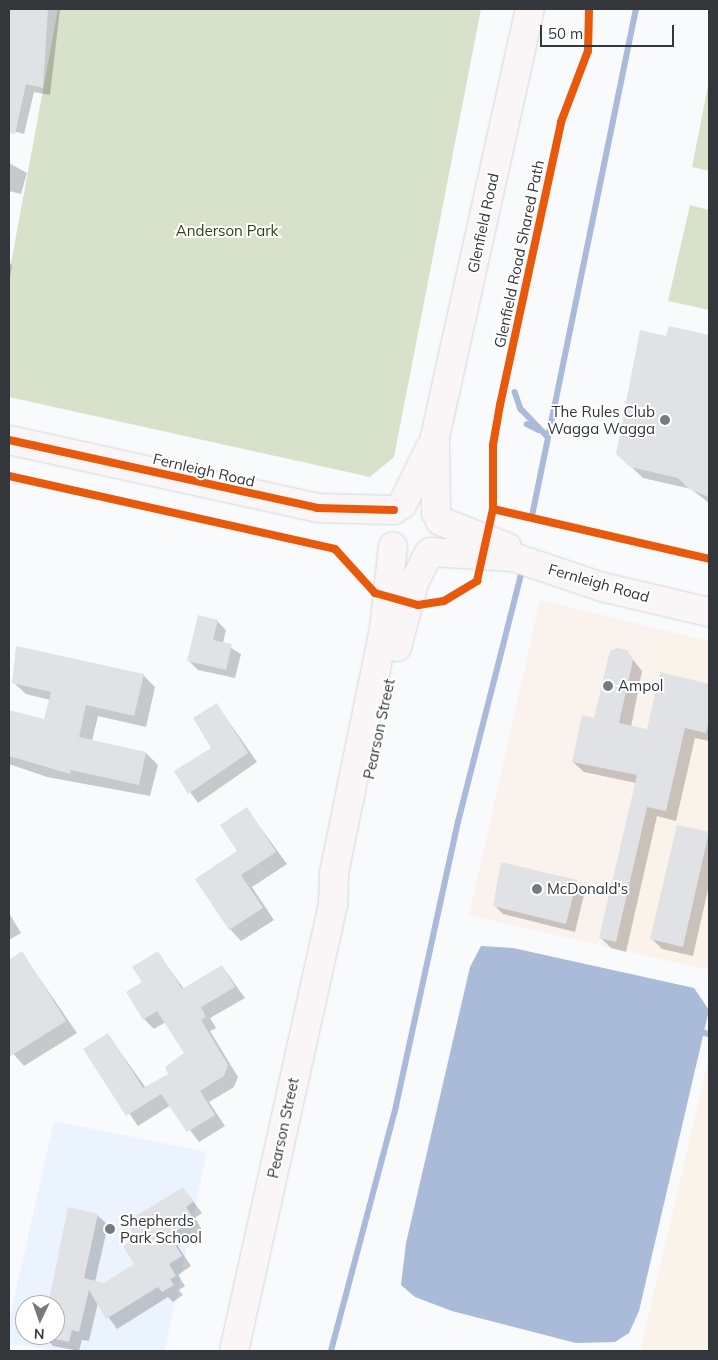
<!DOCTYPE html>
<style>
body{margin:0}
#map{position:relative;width:718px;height:1360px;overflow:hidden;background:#f8fafc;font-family:Mulish,sans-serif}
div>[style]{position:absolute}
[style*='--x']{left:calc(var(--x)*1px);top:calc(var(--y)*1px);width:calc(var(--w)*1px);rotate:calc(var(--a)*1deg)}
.commercial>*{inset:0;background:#faf2ed}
.industrial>*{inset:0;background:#faf3e9}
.built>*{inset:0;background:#ebf4fe}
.green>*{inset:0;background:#d8e2cb}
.water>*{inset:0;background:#aabad9}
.shadow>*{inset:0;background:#0003}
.stream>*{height:5.5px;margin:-2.75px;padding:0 2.75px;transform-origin:2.75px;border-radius:2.75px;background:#aabad9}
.building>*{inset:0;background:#e0e2e5}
.roads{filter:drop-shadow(0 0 1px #d4d7da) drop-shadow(0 0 1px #d4d7da)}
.secondary>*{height:28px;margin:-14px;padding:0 14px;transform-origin:14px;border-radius:14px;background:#faf6f7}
.cycleway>*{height:8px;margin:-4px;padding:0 4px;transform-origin:4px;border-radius:4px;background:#e8590c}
.dots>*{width:14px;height:14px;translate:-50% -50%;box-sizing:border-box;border:2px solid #fff;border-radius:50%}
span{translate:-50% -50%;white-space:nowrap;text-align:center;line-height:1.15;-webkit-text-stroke:4px #fff;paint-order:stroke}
.street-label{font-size:15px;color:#33363a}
.park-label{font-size:15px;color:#34430d}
.poi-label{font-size:15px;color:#33363a}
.right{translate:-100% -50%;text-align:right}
.left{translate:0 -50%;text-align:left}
.frame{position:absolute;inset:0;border:10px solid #33363a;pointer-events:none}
.north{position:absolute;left:15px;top:1295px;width:50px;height:50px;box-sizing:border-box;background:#fff;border:1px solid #adafb0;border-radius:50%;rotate:183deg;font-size:14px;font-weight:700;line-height:20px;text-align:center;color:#33363a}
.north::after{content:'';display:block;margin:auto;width:18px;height:22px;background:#787b7e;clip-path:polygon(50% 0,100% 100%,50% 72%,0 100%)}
.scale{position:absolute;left:540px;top:25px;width:134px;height:22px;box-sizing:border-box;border:2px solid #33363a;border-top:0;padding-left:6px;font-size:15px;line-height:18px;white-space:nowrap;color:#33363a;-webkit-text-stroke:4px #fff;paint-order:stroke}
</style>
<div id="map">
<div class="commercial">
<div style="clip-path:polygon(540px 600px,668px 631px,599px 945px,469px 915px)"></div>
</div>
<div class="industrial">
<div style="clip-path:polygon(668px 631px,709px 641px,709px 970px,599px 945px)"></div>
<div style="clip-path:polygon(709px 1057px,709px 1351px,640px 1351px)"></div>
</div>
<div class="built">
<div style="clip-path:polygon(evenodd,54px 1121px,207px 1152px,165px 1351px,57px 1351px,9px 1343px,9px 1321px,54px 1121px,25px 1305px,55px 1305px,55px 1335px,25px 1335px,25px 1305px)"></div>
</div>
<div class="green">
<div style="clip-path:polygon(58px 9px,481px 9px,394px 457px,370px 477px,9px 397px,9px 274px)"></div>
<div style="clip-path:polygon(709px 81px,709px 171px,692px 167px)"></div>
<div style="clip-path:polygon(690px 205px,709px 210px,709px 310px,668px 301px)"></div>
</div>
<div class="water">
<div style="clip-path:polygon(481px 946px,513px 948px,694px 988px,709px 1010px,639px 1311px,629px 1333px,615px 1342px,576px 1343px,452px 1311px,415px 1297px,401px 1285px,406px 1243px,470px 967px)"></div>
</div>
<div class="shadow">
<div style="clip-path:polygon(9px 9px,60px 9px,50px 95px,34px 92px,24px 134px,9px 130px)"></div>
<div style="clip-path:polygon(9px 163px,27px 173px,21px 194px,9px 191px)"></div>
<div style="clip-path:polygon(9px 262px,12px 265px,10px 278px,9px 277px)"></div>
<div style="clip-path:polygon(670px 327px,709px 336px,709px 503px,691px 489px,643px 478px,618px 454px)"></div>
<div style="clip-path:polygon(217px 621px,226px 630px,223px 643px,241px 654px,235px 678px,198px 670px,189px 661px)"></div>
<div style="clip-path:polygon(627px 652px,642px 671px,631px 727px,648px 730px,661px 674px,709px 685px,709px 741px,695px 738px,676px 821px,657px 816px,626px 952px,611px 948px,601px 938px,636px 783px,584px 772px,573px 762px)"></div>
<div style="clip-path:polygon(143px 675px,155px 687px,146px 727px,98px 716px,92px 741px,146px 753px,158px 765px,150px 796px,47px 777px,9px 764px,9px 711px,45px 720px,50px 700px,26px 694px,14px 683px)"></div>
<div style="clip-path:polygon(217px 705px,257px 762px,198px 803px,175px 771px,213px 748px)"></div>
<div style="clip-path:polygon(247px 809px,287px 864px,252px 887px,274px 920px,241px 941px,230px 929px)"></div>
<div style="clip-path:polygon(678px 826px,709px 834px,709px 885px,693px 956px,662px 949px,652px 939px)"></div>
<div style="clip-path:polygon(576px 882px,585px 891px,575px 932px,503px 914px,494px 905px)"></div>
<div style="clip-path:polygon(9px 913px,21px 933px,9px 940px)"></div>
<div style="clip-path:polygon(157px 952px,184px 989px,222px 966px,245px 998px,210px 1018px,216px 1028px,210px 1031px,238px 1077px,234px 1087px,209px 1102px,225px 1126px,199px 1142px,171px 1105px,138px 1126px,85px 1049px,108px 1035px,146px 1088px,170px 1074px,186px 1053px,166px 1022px,154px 1029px,144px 1019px,143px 983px)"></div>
<div style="clip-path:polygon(22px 953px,77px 1033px,24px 1066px,9px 1049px,9px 961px)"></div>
<div style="clip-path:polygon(183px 1188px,202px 1213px,195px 1218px,201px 1228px,198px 1234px,178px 1246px,191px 1266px,178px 1275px,185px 1286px,179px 1290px,183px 1295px,173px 1302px,168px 1297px,117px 1329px,98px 1303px,89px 1341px,82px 1340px,79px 1351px,53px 1346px,43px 1335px,55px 1335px,55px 1305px,49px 1305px,97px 1215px,108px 1225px,95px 1282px,104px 1284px,136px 1265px,138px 1238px)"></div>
</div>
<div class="stream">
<div style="--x:515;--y:392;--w:18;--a:71"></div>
<div style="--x:521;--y:409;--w:39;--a:46"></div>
<div style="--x:527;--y:424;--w:13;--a:27"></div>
<div style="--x:532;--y:516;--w:518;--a:-78.41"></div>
<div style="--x:697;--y:1031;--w:12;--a:14"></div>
<div style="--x:331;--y:1351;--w:253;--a:-75.1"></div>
<div style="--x:396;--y:1106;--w:291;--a:-77.7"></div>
<div style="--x:458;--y:822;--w:259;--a:-75.7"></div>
</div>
<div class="building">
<div style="clip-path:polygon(9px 9px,48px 9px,43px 88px,26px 84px,15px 134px,9px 133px)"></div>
<div style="clip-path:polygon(669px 326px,709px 335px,709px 497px,689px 489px,678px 478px,630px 467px,616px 454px,640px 330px,666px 336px)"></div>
<div style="clip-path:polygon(198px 615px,218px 620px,213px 640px,232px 644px,226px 670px,187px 661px)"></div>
<div style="clip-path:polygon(16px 646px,144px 674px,134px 716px,86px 705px,79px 737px,146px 752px,139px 785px,71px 770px,70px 774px,9px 756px,9px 710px,44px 719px,51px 692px,12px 683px)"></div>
<div style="clip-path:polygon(617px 648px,627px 650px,633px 660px,619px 723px,647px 729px,660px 672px,709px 684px,709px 719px,706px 733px,685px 728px,666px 811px,647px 807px,616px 942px,599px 938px,637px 775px,572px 762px,582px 715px,594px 718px,610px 651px)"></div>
<div style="clip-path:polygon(217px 703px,248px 753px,188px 794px,174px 771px,211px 748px,193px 718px)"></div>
<div style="clip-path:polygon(247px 807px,276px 852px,241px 875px,263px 908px,229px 930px,195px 879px,237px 851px,220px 825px)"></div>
<div style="clip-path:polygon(677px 825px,709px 832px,683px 947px,650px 939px)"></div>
<div style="clip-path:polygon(501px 862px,577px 880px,566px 924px,493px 906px)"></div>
<div style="clip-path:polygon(22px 951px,66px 1021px,9px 1057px,9px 960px)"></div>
<div style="clip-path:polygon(158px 951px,182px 989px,222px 965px,235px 987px,201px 1007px,206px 1017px,201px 1020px,228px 1065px,224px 1076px,200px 1091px,215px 1115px,187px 1132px,161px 1094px,126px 1116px,83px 1049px,108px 1033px,143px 1088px,168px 1074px,165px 1067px,184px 1053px,157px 1011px,143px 1020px,126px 992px,142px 982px,132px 967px)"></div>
<div style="clip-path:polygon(183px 1187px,193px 1202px,186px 1207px,192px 1217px,188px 1224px,169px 1235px,182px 1256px,169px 1264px,176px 1276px,170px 1279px,174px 1285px,162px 1292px,158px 1287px,106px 1319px,89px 1290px,79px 1332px,72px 1330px,69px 1342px,55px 1339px,55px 1305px,48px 1305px,68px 1207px,98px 1214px,84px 1278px,104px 1283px,134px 1264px,123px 1246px,136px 1238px,126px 1222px)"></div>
</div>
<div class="roads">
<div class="secondary">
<div style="--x:9;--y:440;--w:315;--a:12.4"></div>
<div style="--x:317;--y:508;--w:77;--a:1.5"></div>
<div style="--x:402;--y:505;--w:64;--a:-63.8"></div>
<div style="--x:436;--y:513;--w:76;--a:-90.8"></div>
<div style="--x:435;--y:437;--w:438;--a:-77.5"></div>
<div style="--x:440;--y:521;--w:72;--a:21.2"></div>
<div style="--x:430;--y:552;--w:83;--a:3.4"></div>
<div style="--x:513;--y:557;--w:94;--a:18.6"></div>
<div style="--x:602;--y:587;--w:110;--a:13.2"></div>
<div style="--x:397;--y:647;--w:66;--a:-75.1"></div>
<div style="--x:414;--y:583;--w:32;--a:-64"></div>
<div style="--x:234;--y:1351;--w:457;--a:-77.5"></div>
<div style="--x:333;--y:905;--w:32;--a:-88"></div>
<div style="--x:334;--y:873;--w:249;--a:-78.4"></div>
<div style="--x:384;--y:629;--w:83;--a:-83.8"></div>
</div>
</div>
<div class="cycleway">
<div style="--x:9;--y:440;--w:315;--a:12.4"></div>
<div style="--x:317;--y:508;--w:77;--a:1.5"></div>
<div style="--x:9;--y:476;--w:334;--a:12.6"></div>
<div style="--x:335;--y:549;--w:59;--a:47.7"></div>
<div style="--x:375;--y:593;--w:45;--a:15.6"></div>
<div style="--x:418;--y:605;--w:26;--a:-9"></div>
<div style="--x:444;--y:601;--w:39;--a:-31"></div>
<div style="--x:477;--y:581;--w:74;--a:-77.5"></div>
<div style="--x:493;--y:509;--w:64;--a:-90"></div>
<div style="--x:493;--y:445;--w:41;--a:-80.1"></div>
<div style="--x:500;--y:405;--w:289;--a:-77.8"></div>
<div style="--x:561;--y:122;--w:76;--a:-69.2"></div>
<div style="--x:588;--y:51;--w:42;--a:-88.6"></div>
<div style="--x:493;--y:509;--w:222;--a:13"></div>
</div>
<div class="dots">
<div style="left:665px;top:420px;background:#787b7e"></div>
<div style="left:608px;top:686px;background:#787b7e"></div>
<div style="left:537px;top:889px;background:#787b7e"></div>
<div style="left:110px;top:1229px;background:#787b7e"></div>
</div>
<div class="street-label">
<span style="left:483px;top:223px;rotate:-78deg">Glenfield Road</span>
<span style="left:519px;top:254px;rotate:-78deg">Glenfield Road Shared Path</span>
<span style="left:204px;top:470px;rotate:13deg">Fernleigh Road</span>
<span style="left:599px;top:583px;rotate:16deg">Fernleigh Road</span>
<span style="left:379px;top:729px;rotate:-78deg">Pearson Street</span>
<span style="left:283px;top:1128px;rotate:-78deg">Pearson Street</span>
</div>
<div class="park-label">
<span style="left:227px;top:231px">Anderson Park</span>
</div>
<div class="poi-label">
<span class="right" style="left:655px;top:420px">The Rules Club<br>Wagga Wagga</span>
<span class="left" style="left:618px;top:686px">Ampol</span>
<span class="left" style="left:547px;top:889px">McDonald's</span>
<span class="left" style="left:120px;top:1229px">Shepherds<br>Park School</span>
</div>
<div class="frame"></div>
<div class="north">N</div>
<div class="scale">50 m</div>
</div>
